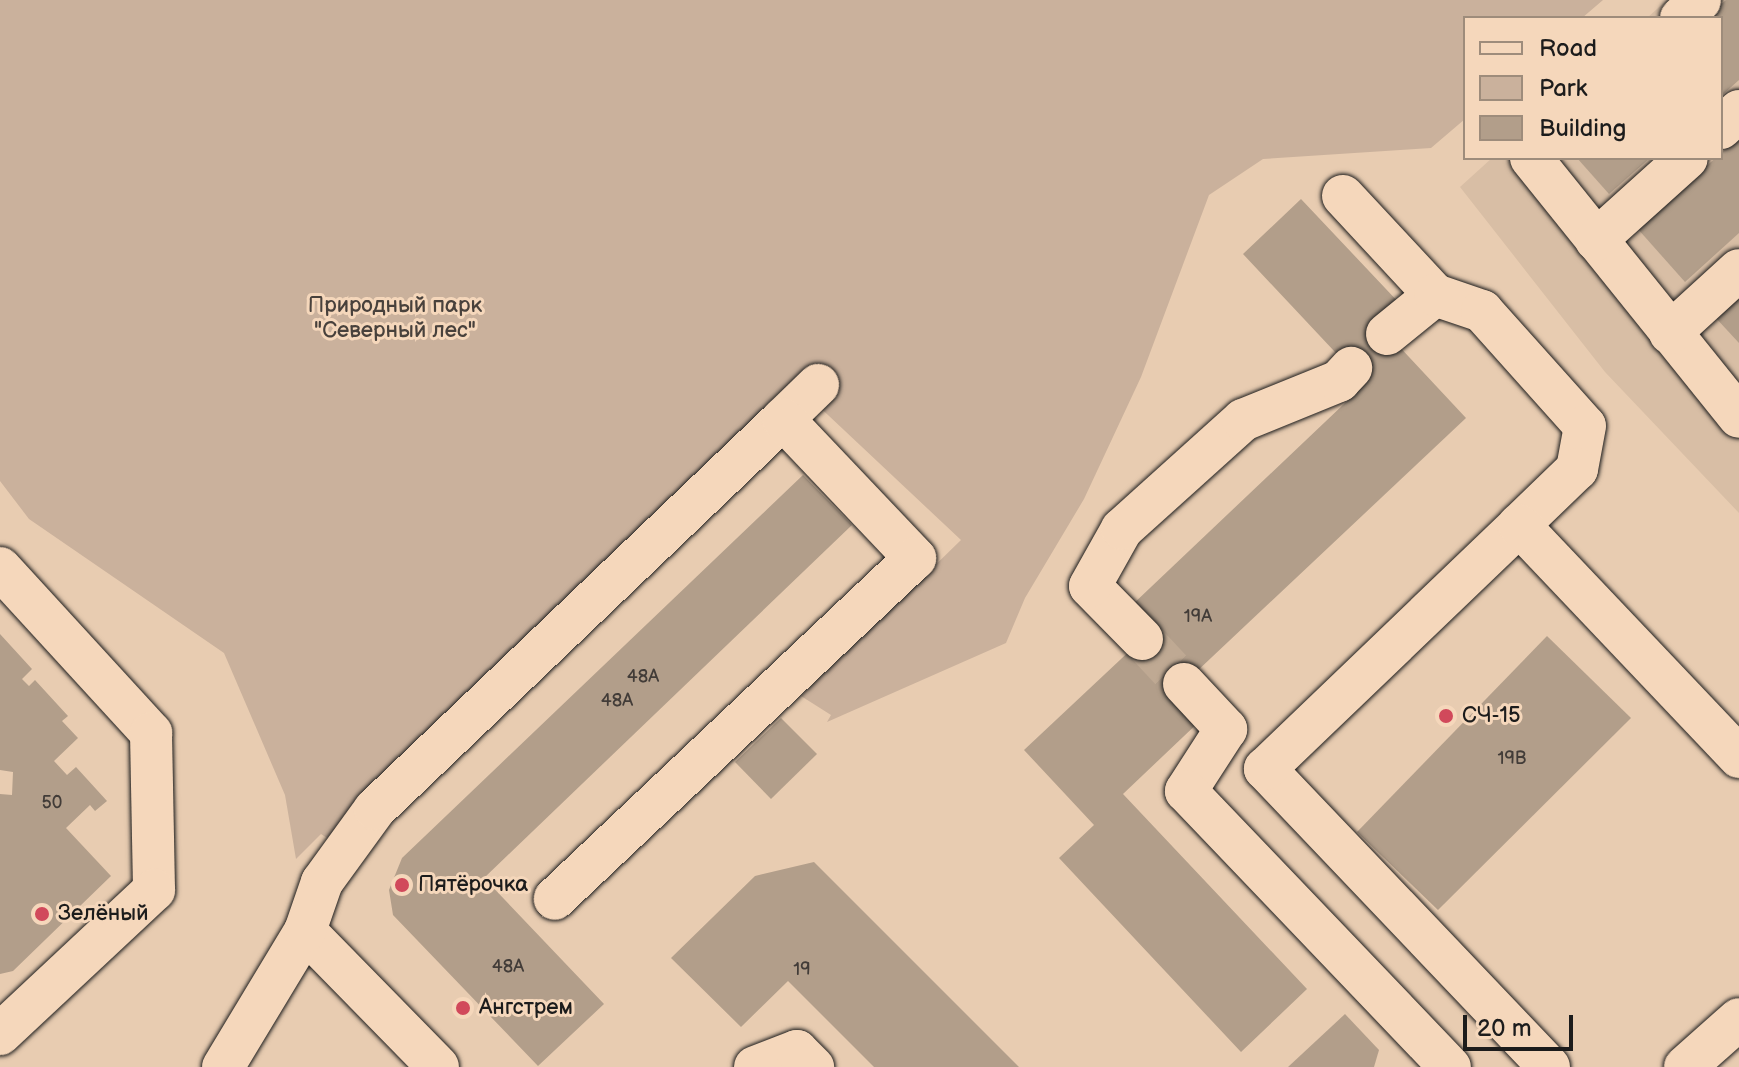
<!DOCTYPE html>
<meta charset="utf-8">
<style>
body{margin:0}
#map{position:relative;width:1739px;height:1067px;overflow:hidden;background:#e8ccb1;font-family:"Balsamiq Sans",sans-serif}
div>[style]{position:absolute}
[style*='--x']{left:calc(var(--x)*1px);top:calc(var(--y)*1px);width:calc(var(--w)*1px);rotate:calc(var(--a)*1deg)}
.built>*{inset:0;background:#d8bea5}
.green>*{inset:0;background:#cab19c}
.building>*{inset:0;background:#b29e8a}
.minor-tunnel>*{height:42px;margin-top:-21px;transform-origin:0;background:repeating-linear-gradient(90deg,#bfa993 0 42px,transparent 0 63px)}
.roads{filter:drop-shadow(0 0 2px #1c1c1c) drop-shadow(0 0 2px #1c1c1c)}
.minor>*{height:42px;margin:-21px;padding:0 21px;transform-origin:21px;border-radius:21px;background:#f5d7bb}
.dots>*{width:22px;height:22px;translate:-50% -50%;box-sizing:border-box;border:4px solid #f5d7bb;border-radius:50%}
span{translate:-50% -50%;white-space:nowrap;text-align:center;line-height:1.15;-webkit-text-stroke:6px #f5d7bb;paint-order:stroke}
.number-label{font-size:18px;color:#423c38}
.number-label span{-webkit-text-stroke-width:0}
.park-label{font-size:22px;color:#48413c}
.poi-label{font-size:22px;color:#1c1c1c}
.left{translate:0 -50%;text-align:left}
.legend{position:absolute;left:1463px;top:16px;width:260px;height:144px;box-sizing:border-box;background:#f5d7bb;border:2px solid #9e8c7b;margin:0;padding:10px 14px;list-style:none;font-size:24px;color:#1c1c1c}
.legend li{display:flex;align-items:center;gap:16px;height:40px}
.legend b{width:40px;border:2px solid #9e8c7b}
.scale{position:absolute;left:1463px;top:1015px;width:110px;height:36px;box-sizing:border-box;border:4px solid #1c1c1c;border-top:0;padding-left:10px;font-size:24px;line-height:28px;white-space:nowrap;color:#1c1c1c;-webkit-text-stroke:6px #f5d7bb;paint-order:stroke}
</style>
<div id="map">
<div class="built">
<div style="clip-path:polygon(1667px 0,1739px 0,1739px 513px,1605px 372px,1460px 187px,1492px 158px,1721px 158px,1721px 18px,1647px 18px)"></div>
</div>
<div class="green">
<div style="clip-path:polygon(0 0,1603px 0,1582px 18px,1465px 18px,1465px 119px,1431px 148px,1263px 159px,1209px 195px,1141px 377px,1084px 499px,1025px 598px,1006px 643px,827px 722px,831px 715px,801px 696px,961px 540px,795px 384px,327px 838px,321px 834px,296px 859px,285px 795px,224px 653px,29px 519px,0 481px)"></div>
</div>
<div class="building">
<div style="clip-path:polygon(1726px 0,1739px 0,1739px 80px,1721px 96px,1721px 18px,1705px 18px)"></div>
<div style="clip-path:polygon(1739px 137px,1739px 233px,1685px 282px,1637px 228px)"></div>
<div style="clip-path:polygon(1577px 158px,1650px 158px,1609px 194px)"></div>
<div style="clip-path:polygon(1301px 199px,1402px 306px,1381px 327px,1466px 418px,1177px 690px,1203px 718px,1123px 794px,1307px 989px,1241px 1052px,1059px 858px,1094px 825px,1024px 750px,1153px 629px,1131px 606px,1365px 384px,1243px 254px)"></div>
<div style="clip-path:polygon(1739px 294px,1739px 343px,1714px 316px)"></div>
<div style="clip-path:polygon(803px 475px,852px 525px,484px 878px,604px 1004px,538px 1066px,393px 915px,389px 890px,402px 858px)"></div>
<div style="clip-path:polygon(0 634px,32px 669px,22px 679px,29px 686px,35px 680px,68px 716px,62px 721px,78px 738px,54px 761px,67px 775px,76px 767px,107px 801px,95px 811px,90px 805px,66px 828px,111px 876px,13px 971px,0 974px,0 794px,12px 795px,13px 772px,0 770px)"></div>
<div style="clip-path:polygon(1547px 636px,1631px 718px,1438px 910px,1357px 832px)"></div>
<div style="clip-path:polygon(781px 718px,817px 754px,771px 799px,735px 762px)"></div>
<div style="clip-path:polygon(814px 862px,1019px 1067px,874px 1067px,788px 981px,741px 1027px,671px 958px,755px 876px)"></div>
<div style="clip-path:polygon(1345px 1014px,1379px 1050px,1374px 1067px,1288px 1067px)"></div>
</div>
<div class="minor-tunnel">
<div style="--x:1142;--y:639;--w:62;--a:47"></div>
</div>
<div class="roads">
<div class="minor">
<div style="--x:1681;--y:18;--w:26;--a:-43"></div>
<div style="--x:1721;--y:128;--w:25;--a:-43"></div>
<div style="--x:1531;--y:158;--w:332;--a:51.2"></div>
<div style="--x:1343;--y:196;--w:135;--a:47.1"></div>
<div style="--x:1596;--y:240;--w:122;--a:-42"></div>
<div style="--x:1670;--y:333;--w:93;--a:-42.4"></div>
<div style="--x:1387;--y:334;--w:62;--a:-39.1"></div>
<div style="--x:1435;--y:295;--w:50;--a:18.8"></div>
<div style="--x:1482;--y:311;--w:154;--a:48.2"></div>
<div style="--x:1585;--y:426;--w:44;--a:100.5"></div>
<div style="--x:1577;--y:469;--w:81;--a:136"></div>
<div style="--x:783;--y:419;--w:49;--a:-44.2"></div>
<div style="--x:0;--y:568;--w:224;--a:47.5"></div>
<div style="--x:151;--y:733;--w:157;--a:88.9"></div>
<div style="--x:154;--y:890;--w:211;--a:136.9"></div>
<div style="--x:1142;--y:639;--w:74;--a:-134.5"></div>
<div style="--x:1090;--y:586;--w:65;--a:-60.7"></div>
<div style="--x:1122;--y:529;--w:163;--a:-42"></div>
<div style="--x:1243;--y:420;--w:104;--a:-22.1"></div>
<div style="--x:1339;--y:381;--w:18;--a:-47"></div>
<div style="--x:1184;--y:684;--w:62;--a:47"></div>
<div style="--x:1226;--y:729;--w:74;--a:122.8"></div>
<div style="--x:1186;--y:791;--w:382;--a:46.3"></div>
<div style="--x:305;--y:931;--w:190;--a:45.6"></div>
<div style="--x:223;--y:1067;--w:159;--a:-58.9"></div>
<div style="--x:305;--y:931;--w:52;--a:-70.9"></div>
<div style="--x:322;--y:882;--w:90;--a:-54"></div>
<div style="--x:375;--y:809;--w:564;--a:-43.71"></div>
<div style="--x:783;--y:419;--w:192;--a:46.5"></div>
<div style="--x:915;--y:558;--w:496;--a:136.6"></div>
<div style="--x:755;--y:1067;--w:45;--a:-20.9"></div>
<div style="--x:797;--y:1051;--w:23;--a:45"></div>
<div style="--x:1549;--y:1067;--w:412;--a:-133.6"></div>
<div style="--x:1265;--y:769;--w:352;--a:-43.8"></div>
<div style="--x:1519;--y:525;--w:320;--a:46.5"></div>
<div style="--x:1685;--y:1067;--w:72;--a:-41.6"></div>
</div>
</div>
<div class="dots">
<div style="left:1446px;top:716px;background:#d1495b"></div>
<div style="left:402px;top:885px;background:#d1495b"></div>
<div style="left:42px;top:914px;background:#d1495b"></div>
<div style="left:463px;top:1008px;background:#d1495b"></div>
</div>
<div class="number-label">
<span style="left:1198px;top:617px">19А</span>
<span style="left:643px;top:677px">48А</span>
<span style="left:617px;top:701px">48А</span>
<span style="left:1512px;top:759px">19В</span>
<span style="left:52px;top:803px">50</span>
<span style="left:508px;top:967px">48А</span>
<span style="left:802px;top:970px">19</span>
</div>
<div class="park-label">
<span style="left:395px;top:318px">Природный парк<br>"Северный лес"</span>
</div>
<div class="poi-label">
<span class="left" style="left:1462px;top:716px">СЧ-15</span>
<span class="left" style="left:418px;top:885px">Пятёрочка</span>
<span class="left" style="left:58px;top:914px">Зелёный</span>
<span class="left" style="left:479px;top:1008px">Ангстрем</span>
</div>
<ul class="legend">
<li><b style="height:10px;background:#f5d7bb"></b>Road</li>
<li><b style="height:22px;background:#cab19c"></b>Park</li>
<li><b style="height:22px;background:#b29e8a"></b>Building</li>
</ul>
<div class="scale">20 m</div>
</div>
